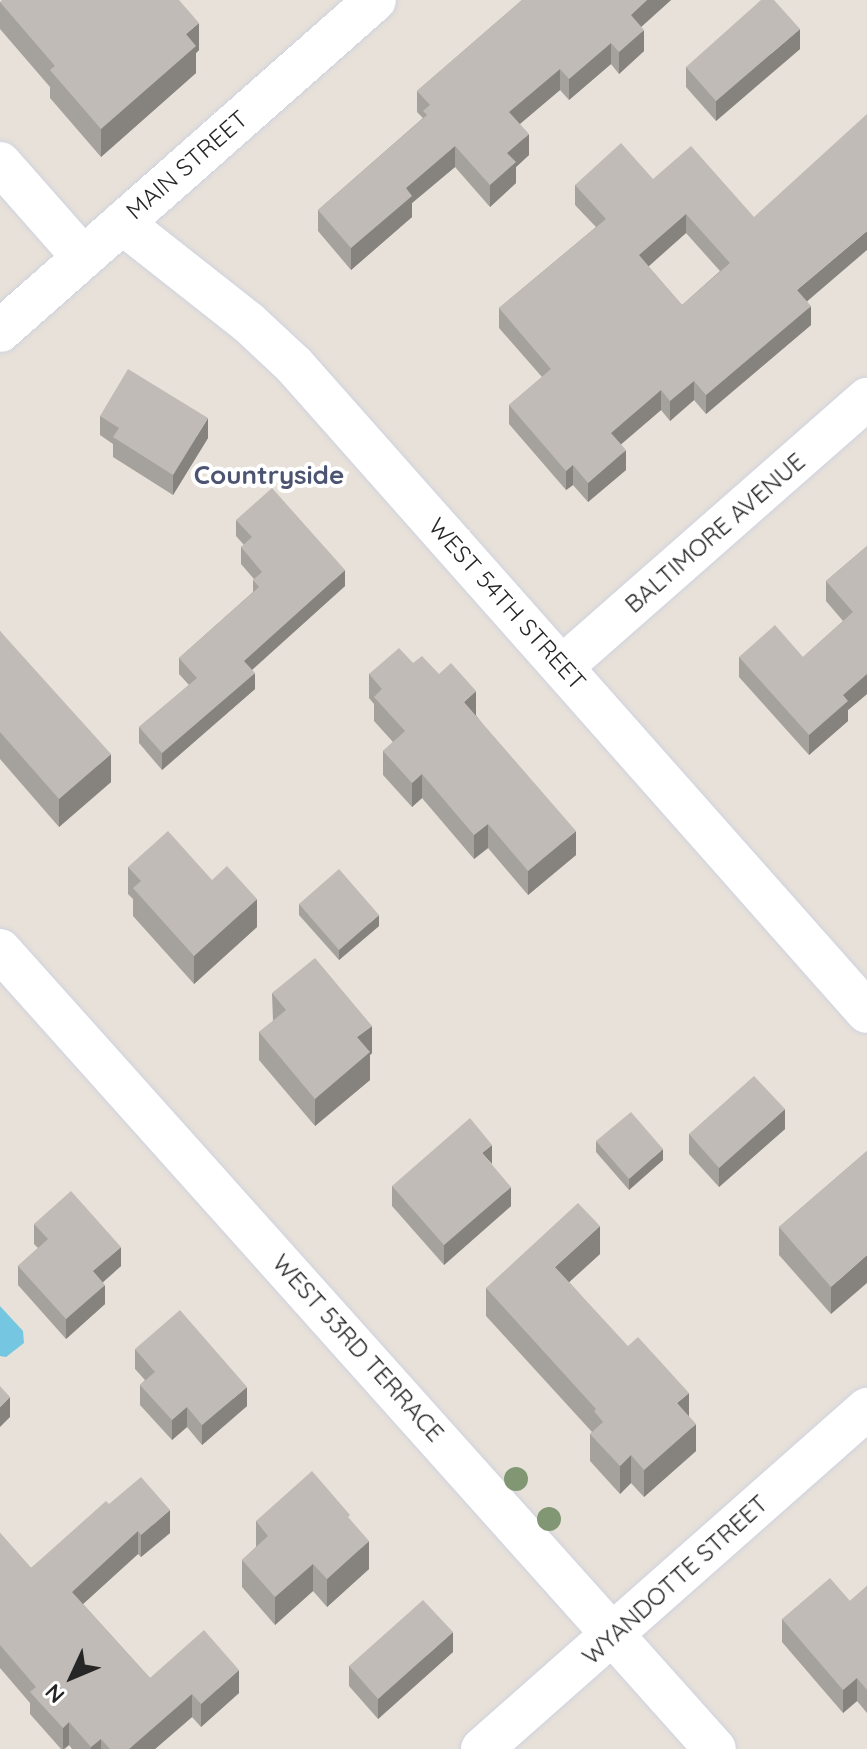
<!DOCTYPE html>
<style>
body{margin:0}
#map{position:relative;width:867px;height:1749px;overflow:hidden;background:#e8e1d9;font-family:Quicksand,sans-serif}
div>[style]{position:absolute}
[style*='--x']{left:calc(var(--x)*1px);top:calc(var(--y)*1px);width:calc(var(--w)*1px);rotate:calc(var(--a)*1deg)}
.water>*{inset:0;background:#75c6e1}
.roads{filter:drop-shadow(0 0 2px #cfd2de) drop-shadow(0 0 2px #cfd2de)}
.minor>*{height:42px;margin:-21px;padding:0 21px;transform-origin:21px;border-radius:21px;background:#fff}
.trees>*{width:24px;height:24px;margin:-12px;border-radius:50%;background:#819773}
.wall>*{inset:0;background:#a5a19d}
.shaded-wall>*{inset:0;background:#86837f}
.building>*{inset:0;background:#c0bbb6}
span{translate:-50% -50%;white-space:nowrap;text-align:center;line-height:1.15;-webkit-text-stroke:8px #fff;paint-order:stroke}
.street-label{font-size:24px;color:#262626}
.neighbourhood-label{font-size:26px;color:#4c5472;font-weight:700}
.north{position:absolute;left:32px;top:1637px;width:80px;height:80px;-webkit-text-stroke:6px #fff;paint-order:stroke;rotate:226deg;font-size:22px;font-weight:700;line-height:32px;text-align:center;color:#262626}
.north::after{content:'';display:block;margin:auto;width:28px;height:36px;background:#262626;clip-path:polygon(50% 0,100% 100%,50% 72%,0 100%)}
</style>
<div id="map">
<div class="water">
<div style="clip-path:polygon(0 1306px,23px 1331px,24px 1343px,6px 1357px,0 1356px)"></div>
</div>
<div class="roads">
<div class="minor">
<div style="--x:0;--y:163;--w:125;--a:48.6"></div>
<div style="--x:122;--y:223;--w:162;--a:38.2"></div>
<div style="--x:249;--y:323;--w:62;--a:43"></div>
<div style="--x:294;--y:365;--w:864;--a:48.47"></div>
<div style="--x:0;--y:331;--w:500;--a:-41.43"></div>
<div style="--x:563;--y:666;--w:405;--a:-41.3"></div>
<div style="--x:0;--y:950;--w:1072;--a:48.18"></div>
<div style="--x:482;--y:1749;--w:514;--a:-41.45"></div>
</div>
</div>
<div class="trees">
<div style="left:516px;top:1479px"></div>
<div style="left:549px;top:1519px"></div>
</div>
<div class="wall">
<div style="clip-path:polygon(522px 0,671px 0,641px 27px,644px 51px,619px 74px,611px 64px,569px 100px,560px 90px,520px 124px,529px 155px,516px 167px,516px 183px,490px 207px,455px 167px,412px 203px,412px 217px,351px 270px,318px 231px,318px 210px,423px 118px,417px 112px,417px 91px)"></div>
<div style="clip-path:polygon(0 2px,199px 50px,196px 53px,196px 73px,101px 157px,50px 98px,50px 87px,0 29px)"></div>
<div style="clip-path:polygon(800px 49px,716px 121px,686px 87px,686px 67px)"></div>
<div style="clip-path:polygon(evenodd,653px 179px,807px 301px,811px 325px,706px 414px,694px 400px,670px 421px,661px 410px,621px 444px,626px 470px,588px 502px,573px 485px,566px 490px,509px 424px,509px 405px,542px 377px,499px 328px,499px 308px,596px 227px,575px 205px,575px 185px,653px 179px,686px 233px,720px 271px,682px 305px,648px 266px,686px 233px)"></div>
<div style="clip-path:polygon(100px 416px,208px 438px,173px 495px,113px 457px,113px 444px,100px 435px)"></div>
<div style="clip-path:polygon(236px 520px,345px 586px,252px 670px,255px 689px,162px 770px,139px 743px,139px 727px,189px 685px,179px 674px,179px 658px,253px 592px,253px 580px,254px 579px,241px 564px,241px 547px,244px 545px,236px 536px)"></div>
<div style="clip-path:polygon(867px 546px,867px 694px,848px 710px,848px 721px,809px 755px,739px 677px,739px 657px,803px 657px,843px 621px,826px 601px,826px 581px)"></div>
<div style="clip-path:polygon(0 631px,111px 782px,59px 827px,0 759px)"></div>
<div style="clip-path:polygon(413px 663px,476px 715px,576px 855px,528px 895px,488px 848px,474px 859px,422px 798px,412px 807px,383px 775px,383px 751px,393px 742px,374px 721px,374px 704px,369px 698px,369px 674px)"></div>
<div style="clip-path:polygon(128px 867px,212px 880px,257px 927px,194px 984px,133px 916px,133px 899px,128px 894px)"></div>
<div style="clip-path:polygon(299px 904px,379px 926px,339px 960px,299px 915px)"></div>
<div style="clip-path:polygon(272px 993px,372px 1053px,370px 1055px,370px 1080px,315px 1126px,259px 1060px,259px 1032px,273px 1021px)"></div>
<div style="clip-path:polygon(785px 1129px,719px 1187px,689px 1154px,689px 1134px)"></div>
<div style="clip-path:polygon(596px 1141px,663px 1160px,629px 1190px,596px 1152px)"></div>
<div style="clip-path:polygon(867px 1151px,831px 1314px,779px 1255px,779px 1227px)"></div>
<div style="clip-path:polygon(492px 1165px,511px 1206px,444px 1265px,392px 1206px,392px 1186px)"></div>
<div style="clip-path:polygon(34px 1224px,121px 1266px,103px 1282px,105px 1304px,66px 1339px,18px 1285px,18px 1266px,38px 1248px,34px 1244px)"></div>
<div style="clip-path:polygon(600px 1254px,569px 1282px,689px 1416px,696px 1451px,644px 1497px,631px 1483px,620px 1494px,590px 1461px,590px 1434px,592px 1432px,486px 1316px,486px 1288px)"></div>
<div style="clip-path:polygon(135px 1349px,247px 1406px,202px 1445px,187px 1427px,172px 1440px,140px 1405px,140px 1385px,145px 1380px,135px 1369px)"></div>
<div style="clip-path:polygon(109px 1504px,170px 1533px,141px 1557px,138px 1554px,83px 1604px,150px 1678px,239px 1693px,201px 1727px,192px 1717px,155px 1749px,72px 1749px,69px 1745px,65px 1749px,61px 1749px,30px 1714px,30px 1703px,0 1668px,0 1533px,31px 1568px)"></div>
<div style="clip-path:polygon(350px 1519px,369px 1569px,327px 1607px,313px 1591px,275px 1625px,242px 1587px,242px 1560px,256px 1547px,256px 1521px)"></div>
<div style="clip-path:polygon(867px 1586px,867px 1713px,857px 1701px,843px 1713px,782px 1642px,782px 1619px,850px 1601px)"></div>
<div style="clip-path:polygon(453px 1652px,378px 1719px,349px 1686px,349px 1666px)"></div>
</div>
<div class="shaded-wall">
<div style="clip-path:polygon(647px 0,671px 0,631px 36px,631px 15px)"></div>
<div style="clip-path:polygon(199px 23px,199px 50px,196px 53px,196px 73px,101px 157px,101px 129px,186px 34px)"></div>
<div style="clip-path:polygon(800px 29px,800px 49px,716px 121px,716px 101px)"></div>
<div style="clip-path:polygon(644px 30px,644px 51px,619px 74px,619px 52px)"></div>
<div style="clip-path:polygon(611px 43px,611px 64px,569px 100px,569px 79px)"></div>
<div style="clip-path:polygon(560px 69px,560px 90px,509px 133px,509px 112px)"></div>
<div style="clip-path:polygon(529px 134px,529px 155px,516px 167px,516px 183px,490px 207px,490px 185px,507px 153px)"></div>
<div style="clip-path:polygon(455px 146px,455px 167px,412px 203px,412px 217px,351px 270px,351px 248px,406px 188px)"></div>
<div style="clip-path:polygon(686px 214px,686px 233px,639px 275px,639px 255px)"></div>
<div style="clip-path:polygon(867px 231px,867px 250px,797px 310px,797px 290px)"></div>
<div style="clip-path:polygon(811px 306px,811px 325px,706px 414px,706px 395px)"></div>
<div style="clip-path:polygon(694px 381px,694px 400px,670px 421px,670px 401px)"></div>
<div style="clip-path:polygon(661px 390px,661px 410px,611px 453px,611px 433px)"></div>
<div style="clip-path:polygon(208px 418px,208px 438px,173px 495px,173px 475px)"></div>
<div style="clip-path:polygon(626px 450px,626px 470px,588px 502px,588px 483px)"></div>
<div style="clip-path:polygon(573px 465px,573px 485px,566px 490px,566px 471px)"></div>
<div style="clip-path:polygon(345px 570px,345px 586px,244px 677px,244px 661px)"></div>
<div style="clip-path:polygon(255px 673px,255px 689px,162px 770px,162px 753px)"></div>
<div style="clip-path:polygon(867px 674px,867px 694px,848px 710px,848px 721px,809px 755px,809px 735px,843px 695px)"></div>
<div style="clip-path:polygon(476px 691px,476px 715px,464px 726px,464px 702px)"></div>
<div style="clip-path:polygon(111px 754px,111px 782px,59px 827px,59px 799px)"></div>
<div style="clip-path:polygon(422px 774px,422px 798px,412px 807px,412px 783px)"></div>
<div style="clip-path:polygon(488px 824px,488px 848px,474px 859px,474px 835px)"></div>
<div style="clip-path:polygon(576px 831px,576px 855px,528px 895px,528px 871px)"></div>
<div style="clip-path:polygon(257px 899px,257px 927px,194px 984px,194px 956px)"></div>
<div style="clip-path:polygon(379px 915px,379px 926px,339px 960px,339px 950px)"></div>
<div style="clip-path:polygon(372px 1026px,372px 1053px,370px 1055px,370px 1080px,315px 1126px,315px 1099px,357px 1037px)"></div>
<div style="clip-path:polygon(785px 1109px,785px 1129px,719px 1187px,719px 1168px)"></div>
<div style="clip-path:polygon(492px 1145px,492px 1164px,482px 1153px)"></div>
<div style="clip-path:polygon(663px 1149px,663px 1160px,629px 1190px,629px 1179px)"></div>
<div style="clip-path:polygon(511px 1187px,511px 1206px,444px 1265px,444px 1245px)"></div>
<div style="clip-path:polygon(600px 1226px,600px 1254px,555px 1295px,555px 1267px)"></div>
<div style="clip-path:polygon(121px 1247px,121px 1266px,93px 1291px,93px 1271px)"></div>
<div style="clip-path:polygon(867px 1255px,867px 1283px,831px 1314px,831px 1287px)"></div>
<div style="clip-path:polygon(105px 1285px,105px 1304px,66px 1339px,66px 1319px)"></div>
<div style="clip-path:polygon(247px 1387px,247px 1406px,202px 1445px,202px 1425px)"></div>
<div style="clip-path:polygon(689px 1393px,689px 1420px,677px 1403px)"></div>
<div style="clip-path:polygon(10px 1397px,10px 1417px,0 1427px,0 1407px)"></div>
<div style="clip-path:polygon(187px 1407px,187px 1427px,172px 1440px,172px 1420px)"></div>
<div style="clip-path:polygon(696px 1424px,696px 1451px,644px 1497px,644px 1470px)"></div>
<div style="clip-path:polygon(631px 1455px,631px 1483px,620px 1494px,620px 1466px)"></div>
<div style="clip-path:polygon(170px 1510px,170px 1533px,141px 1557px,141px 1535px)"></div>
<div style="clip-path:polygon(138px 1531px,138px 1554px,72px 1614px,72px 1592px)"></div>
<div style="clip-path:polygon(369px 1541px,369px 1569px,327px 1607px,327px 1579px)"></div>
<div style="clip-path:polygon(313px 1564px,313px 1591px,275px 1625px,275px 1597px)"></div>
<div style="clip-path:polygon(453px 1632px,453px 1652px,378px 1719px,378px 1699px)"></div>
<div style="clip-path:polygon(239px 1670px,239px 1693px,201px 1727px,201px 1704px)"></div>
<div style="clip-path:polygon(857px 1678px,857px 1701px,843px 1713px,843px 1690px)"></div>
<div style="clip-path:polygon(192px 1694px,192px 1717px,155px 1749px,129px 1749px)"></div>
<div style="clip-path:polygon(69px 1722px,69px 1745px,63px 1749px,63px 1728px)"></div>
<div style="clip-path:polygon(101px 1739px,101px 1749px,91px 1749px,91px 1747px)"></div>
</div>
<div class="building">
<div style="clip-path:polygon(2px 0,179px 0,199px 23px,186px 34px,196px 46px,101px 129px,50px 70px,55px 66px,0 2px)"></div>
<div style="clip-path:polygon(522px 0,647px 0,631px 15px,644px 30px,619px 52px,611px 43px,569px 79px,560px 69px,509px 112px,529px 134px,507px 153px,516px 162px,490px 185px,455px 146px,406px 188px,412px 196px,351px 248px,318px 210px,427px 115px,423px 111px,430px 105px,417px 91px)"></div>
<div style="clip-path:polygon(761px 0,774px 0,800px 29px,716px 101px,686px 67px)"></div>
<div style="clip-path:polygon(evenodd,867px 114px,867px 231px,797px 290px,811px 306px,706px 395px,694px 381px,670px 401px,661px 390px,611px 433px,626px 450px,588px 483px,573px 465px,566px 471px,509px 405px,551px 369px,499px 308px,606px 219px,575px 185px,621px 143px,653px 179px,691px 146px,754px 217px,867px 114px,686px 214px,730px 263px,682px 305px,639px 255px,686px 214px)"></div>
<div style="clip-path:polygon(128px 369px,208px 418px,173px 475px,113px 437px,119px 428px,100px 416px)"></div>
<div style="clip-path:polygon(272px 488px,345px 570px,244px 661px,255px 673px,162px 753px,139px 727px,197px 678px,179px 658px,259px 587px,253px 580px,262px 572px,241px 547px,252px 537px,236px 520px)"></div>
<div style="clip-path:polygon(867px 546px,867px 674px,843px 695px,848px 701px,809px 735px,739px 657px,775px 625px,803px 657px,853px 612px,826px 581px)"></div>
<div style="clip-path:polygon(0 631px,111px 754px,59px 799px,0 732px)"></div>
<div style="clip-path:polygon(399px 648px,413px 663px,422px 656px,439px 674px,451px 663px,476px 691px,464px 702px,576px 831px,528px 871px,488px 824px,474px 835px,422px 774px,412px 783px,383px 751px,405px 731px,374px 697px,382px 689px,369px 674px)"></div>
<div style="clip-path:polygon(168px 831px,212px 880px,227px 866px,257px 899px,194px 956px,133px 888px,141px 881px,128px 867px)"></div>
<div style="clip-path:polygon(339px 869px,379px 915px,339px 950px,299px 904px)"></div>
<div style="clip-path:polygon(315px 958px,372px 1026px,357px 1037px,370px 1052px,315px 1099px,259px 1032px,286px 1010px,272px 993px)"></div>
<div style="clip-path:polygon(754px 1076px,785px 1109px,719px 1168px,689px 1134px)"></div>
<div style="clip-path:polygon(631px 1112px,663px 1149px,629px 1179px,596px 1141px)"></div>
<div style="clip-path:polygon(470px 1118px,492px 1145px,482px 1153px,511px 1187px,444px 1245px,392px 1186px)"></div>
<div style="clip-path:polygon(867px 1151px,867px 1255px,831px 1287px,779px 1227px)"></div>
<div style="clip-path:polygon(71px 1191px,121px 1247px,93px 1271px,105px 1285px,66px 1319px,18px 1266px,48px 1239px,34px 1224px)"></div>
<div style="clip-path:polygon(578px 1203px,600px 1226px,555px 1267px,628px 1346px,638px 1337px,689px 1393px,677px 1403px,696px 1424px,644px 1470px,631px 1455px,620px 1466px,590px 1434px,603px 1422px,594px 1411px,596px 1409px,486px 1288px)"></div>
<div style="clip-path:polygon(180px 1310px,247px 1387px,202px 1425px,187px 1407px,172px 1420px,140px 1385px,155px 1372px,135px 1349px)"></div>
<div style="clip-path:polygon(0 1386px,10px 1397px,0 1407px)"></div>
<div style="clip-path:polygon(312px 1471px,350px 1515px,348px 1517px,369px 1541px,327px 1579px,313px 1564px,275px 1597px,242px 1560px,268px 1536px,256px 1521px)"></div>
<div style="clip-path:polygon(141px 1477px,170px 1510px,141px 1535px,138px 1531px,72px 1592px,150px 1678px,204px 1630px,239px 1670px,201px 1704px,192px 1694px,129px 1749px,110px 1749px,101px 1739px,91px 1747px,69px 1722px,63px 1728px,30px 1692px,36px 1687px,0 1645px,0 1533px,31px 1568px,106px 1501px,109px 1504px)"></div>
<div style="clip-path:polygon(830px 1578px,850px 1601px,867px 1586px,867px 1690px,857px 1678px,843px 1690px,782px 1619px)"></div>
<div style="clip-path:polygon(423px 1600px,453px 1632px,378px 1699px,349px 1666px)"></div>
</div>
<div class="street-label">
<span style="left:187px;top:165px;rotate:-41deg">MAIN STREET</span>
<span style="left:715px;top:533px;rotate:-41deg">BALTIMORE AVENUE</span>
<span style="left:507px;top:604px;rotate:48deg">WEST 54TH STREET</span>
<span style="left:358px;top:1348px;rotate:48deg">WEST 53RD TERRACE</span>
<span style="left:675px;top:1580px;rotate:-42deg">WYANDOTTE STREET</span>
</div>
<div class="neighbourhood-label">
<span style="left:269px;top:475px">Countryside</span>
</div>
<div class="north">N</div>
</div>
